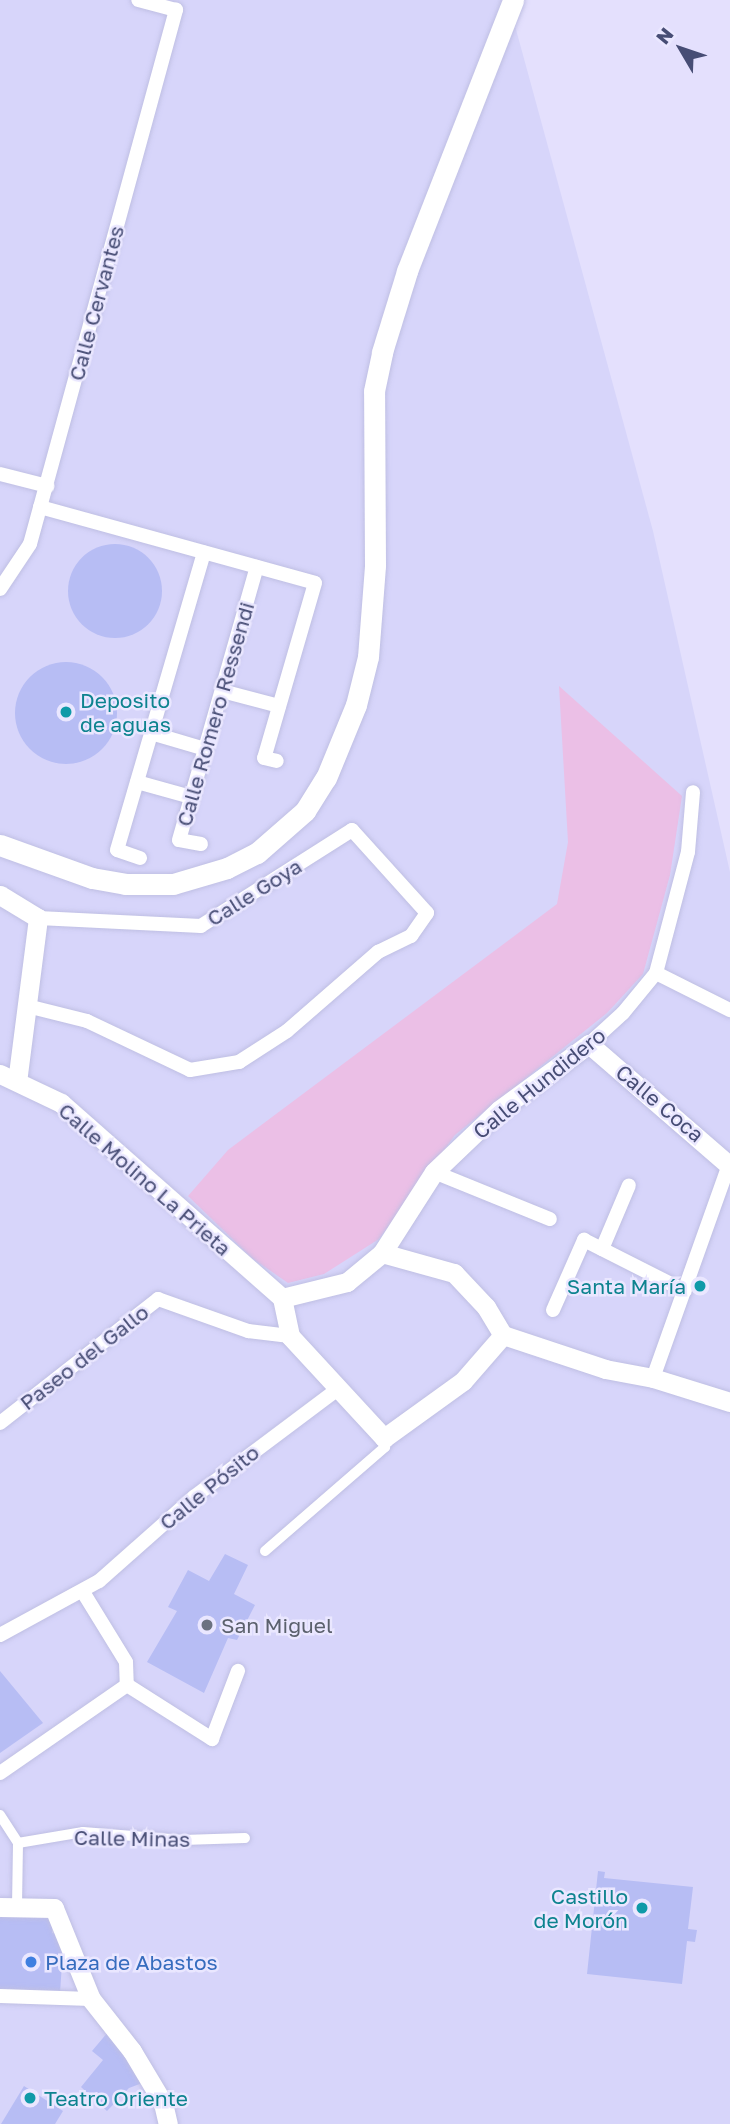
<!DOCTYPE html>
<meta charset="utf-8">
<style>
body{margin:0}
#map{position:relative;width:730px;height:2124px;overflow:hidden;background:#e4e0fd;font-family:"Golos Text",sans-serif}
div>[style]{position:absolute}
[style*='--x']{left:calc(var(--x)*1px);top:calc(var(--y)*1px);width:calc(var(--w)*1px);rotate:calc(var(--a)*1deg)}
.residential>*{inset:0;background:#d7d5fa}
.green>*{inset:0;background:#ebbfe6}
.building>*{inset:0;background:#b7bdf4}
.round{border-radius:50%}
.roads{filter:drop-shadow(0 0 2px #bfbfe3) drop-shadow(0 0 2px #bfbfe3)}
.pedestrian>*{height:10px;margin:-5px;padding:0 5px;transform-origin:5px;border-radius:5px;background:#fff}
.minor>*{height:14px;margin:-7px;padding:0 7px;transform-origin:7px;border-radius:7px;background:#fff}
.tertiary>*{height:19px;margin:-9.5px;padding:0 9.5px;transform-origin:9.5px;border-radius:9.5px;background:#fff}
.secondary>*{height:21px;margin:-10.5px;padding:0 10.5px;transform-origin:10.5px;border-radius:10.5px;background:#fff}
.dots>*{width:19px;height:19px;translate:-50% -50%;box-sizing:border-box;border:4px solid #eae7ff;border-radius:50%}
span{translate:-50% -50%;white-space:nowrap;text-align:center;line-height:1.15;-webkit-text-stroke:5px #eae7ff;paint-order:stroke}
.street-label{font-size:21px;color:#474d75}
.culture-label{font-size:21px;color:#0d838f}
.left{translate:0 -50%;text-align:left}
.right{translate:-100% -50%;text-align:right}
.worship-label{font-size:21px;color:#5b616d}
.shop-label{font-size:21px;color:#366cbe}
.north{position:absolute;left:646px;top:14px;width:70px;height:70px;-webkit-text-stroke:5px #eae7ff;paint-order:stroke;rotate:309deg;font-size:19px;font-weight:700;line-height:28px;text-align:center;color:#474d75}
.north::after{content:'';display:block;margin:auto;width:24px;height:32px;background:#474d75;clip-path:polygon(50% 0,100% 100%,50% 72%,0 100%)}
</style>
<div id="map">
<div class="residential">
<div style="clip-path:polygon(0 0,508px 0,653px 531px,730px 872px,730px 2124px,0 2124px)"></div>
</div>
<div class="green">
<div style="clip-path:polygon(559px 686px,682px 796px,670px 875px,643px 974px,607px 1013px,455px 1135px,379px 1239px,324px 1274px,288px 1283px,252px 1258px,188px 1196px,228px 1150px,557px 904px,568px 842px)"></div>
</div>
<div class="building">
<div class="round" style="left:68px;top:544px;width:94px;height:94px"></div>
<div class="round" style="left:15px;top:662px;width:102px;height:102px"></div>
<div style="clip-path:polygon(225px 1554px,248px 1565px,234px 1594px,255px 1605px,237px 1640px,228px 1638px,204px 1693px,147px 1662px,177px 1611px,168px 1607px,188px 1570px,209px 1581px)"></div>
<div style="clip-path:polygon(0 1671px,43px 1723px,0 1753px)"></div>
<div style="clip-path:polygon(598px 1871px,605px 1872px,604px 1878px,693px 1887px,688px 1929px,697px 1930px,695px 1942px,687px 1941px,682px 1984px,587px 1974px)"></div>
<div style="clip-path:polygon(0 1914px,52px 1917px,52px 1933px,64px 1934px,60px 1993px,0 1990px)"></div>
<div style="clip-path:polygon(108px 2032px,145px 2082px,129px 2088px,107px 2111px,81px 2087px,103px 2060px,92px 2051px)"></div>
<div style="clip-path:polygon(24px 2086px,63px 2111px,55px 2124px,1px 2124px)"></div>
</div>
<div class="roads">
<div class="pedestrian">
<div style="--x:265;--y:1551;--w:159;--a:-40.9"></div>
<div style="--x:385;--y:1447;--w:9;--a:-96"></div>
<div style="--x:0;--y:1815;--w:33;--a:57"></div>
<div style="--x:18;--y:1843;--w:65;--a:90.9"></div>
<div style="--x:18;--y:1843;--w:66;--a:-9.6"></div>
<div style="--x:83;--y:1832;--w:100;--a:4.6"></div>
<div style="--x:183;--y:1840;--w:62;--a:-1.8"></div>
</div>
<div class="minor">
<div style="--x:0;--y:474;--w:49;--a:14.3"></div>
<div style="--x:40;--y:507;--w:285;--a:15.4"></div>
<div style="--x:315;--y:583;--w:182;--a:106.2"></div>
<div style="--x:264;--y:758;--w:13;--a:13"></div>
<div style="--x:0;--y:589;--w:54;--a:-56.3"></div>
<div style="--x:30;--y:544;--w:554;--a:-74.71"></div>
<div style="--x:176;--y:10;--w:39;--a:-165"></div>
<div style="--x:222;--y:691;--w:59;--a:14.7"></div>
<div style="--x:151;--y:733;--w:56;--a:16.5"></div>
<div style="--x:137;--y:782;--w:56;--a:15.5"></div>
<div style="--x:201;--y:844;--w:22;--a:-170"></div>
<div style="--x:179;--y:840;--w:284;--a:-74.1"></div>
<div style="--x:140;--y:858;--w:24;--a:-161"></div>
<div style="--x:117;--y:850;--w:310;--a:-73.7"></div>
<div style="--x:656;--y:973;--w:83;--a:26.6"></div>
<div style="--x:27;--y:1006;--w:62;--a:14"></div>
<div style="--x:87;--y:1021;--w:114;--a:25.4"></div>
<div style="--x:190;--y:1070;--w:50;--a:-9.3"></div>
<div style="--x:239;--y:1062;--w:57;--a:-32.9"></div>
<div style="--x:287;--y:1031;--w:121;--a:-41"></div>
<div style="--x:378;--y:952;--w:37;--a:-26"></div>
<div style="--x:411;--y:936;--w:28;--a:-55"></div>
<div style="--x:427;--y:913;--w:112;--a:-132.1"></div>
<div style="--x:352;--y:830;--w:179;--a:147.6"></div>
<div style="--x:201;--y:926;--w:163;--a:-177.2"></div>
<div style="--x:589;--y:1044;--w:46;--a:-42.4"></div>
<div style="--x:623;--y:1013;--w:52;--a:-50.5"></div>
<div style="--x:656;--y:973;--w:125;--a:-75.2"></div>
<div style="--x:688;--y:852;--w:60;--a:-85.2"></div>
<div style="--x:434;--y:1172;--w:125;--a:22.1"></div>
<div style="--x:602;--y:1249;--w:69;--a:-67.1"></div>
<div style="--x:553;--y:1310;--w:77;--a:-66.1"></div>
<div style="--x:584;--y:1240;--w:113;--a:26.8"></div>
<div style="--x:653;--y:1378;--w:226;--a:-70.4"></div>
<div style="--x:0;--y:1423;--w:201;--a:-38.1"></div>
<div style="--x:158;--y:1299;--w:96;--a:19.6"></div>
<div style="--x:248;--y:1331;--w:42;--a:6.8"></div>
<div style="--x:83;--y:1592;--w:82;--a:58.4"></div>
<div style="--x:126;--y:1662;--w:23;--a:88"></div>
<div style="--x:0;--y:1635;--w:113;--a:-28.6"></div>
<div style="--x:99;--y:1581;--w:127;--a:-41.5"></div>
<div style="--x:194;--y:1497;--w:181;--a:-36.9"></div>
<div style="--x:127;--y:1685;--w:101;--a:32.4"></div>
<div style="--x:212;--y:1739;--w:73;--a:-69.1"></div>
<div style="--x:0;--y:1773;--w:155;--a:-34.7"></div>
<div style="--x:0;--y:1996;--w:91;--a:1.9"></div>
</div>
<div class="tertiary">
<div style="--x:0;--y:895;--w:44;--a:31.2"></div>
<div style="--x:38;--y:918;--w:164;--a:97.3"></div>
<div style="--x:0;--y:1074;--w:68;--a:25.4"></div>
<div style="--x:61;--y:1103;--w:295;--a:41.4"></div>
<div style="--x:382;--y:1253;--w:75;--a:15.5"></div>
<div style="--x:454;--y:1273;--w:47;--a:46.7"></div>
<div style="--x:486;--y:1307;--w:33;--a:59"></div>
<div style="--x:503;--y:1335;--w:108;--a:18.4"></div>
<div style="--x:605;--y:1369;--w:49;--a:10.6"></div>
<div style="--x:653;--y:1378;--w:81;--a:17.3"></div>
<div style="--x:282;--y:1298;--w:67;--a:-13.8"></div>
<div style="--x:347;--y:1282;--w:45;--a:-39.6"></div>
<div style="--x:382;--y:1253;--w:96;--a:-57.3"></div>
<div style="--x:434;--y:1172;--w:90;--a:-43.6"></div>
<div style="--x:499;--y:1110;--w:112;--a:-36.3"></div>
<div style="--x:589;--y:1044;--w:186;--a:40.9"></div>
<div style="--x:282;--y:1298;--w:39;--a:78"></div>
<div style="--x:290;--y:1336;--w:139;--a:47.3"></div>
<div style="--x:384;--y:1438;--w:97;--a:-35.8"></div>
<div style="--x:463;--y:1381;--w:61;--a:-49"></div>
<div style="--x:0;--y:1907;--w:54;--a:1.1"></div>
<div style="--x:54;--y:1908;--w:98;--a:67.9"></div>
<div style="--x:91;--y:1999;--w:66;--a:51.7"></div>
<div style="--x:132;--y:2051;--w:61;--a:59.2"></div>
<div style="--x:163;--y:2103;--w:22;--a:77"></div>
</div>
<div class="secondary">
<div style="--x:0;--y:845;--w:98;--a:19.7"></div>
<div style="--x:92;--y:878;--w:34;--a:10"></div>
<div style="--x:125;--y:884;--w:48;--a:0"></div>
<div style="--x:173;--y:884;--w:56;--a:-16.5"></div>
<div style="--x:227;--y:868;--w:34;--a:-27"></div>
<div style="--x:257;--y:853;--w:64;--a:-41.2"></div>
<div style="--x:305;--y:811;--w:39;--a:-58"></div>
<div style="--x:326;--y:778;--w:79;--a:-67.7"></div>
<div style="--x:356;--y:705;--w:49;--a:-76"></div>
<div style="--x:368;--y:657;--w:92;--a:-85.6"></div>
<div style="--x:375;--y:565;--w:174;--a:-90.3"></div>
<div style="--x:374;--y:391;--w:40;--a:-78"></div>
<div style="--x:382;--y:352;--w:85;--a:-72.8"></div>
<div style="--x:407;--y:271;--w:291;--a:-68.6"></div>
</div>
</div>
<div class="dots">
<div style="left:66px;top:712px;background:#0f9aa8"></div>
<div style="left:700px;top:1286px;background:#0f9aa8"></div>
<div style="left:207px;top:1625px;background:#6b7280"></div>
<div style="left:642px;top:1908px;background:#0f9aa8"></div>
<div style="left:31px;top:1962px;background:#3f7fe0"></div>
<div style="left:30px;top:2098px;background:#0f9aa8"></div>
</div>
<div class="street-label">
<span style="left:96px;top:303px;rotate:-75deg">Calle Cervantes</span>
<span style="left:215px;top:714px;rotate:-74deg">Calle Romero Ressendi</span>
<span style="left:254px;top:892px;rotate:-32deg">Calle Goya</span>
<span style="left:539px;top:1083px;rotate:-39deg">Calle Hundidero</span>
<span style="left:660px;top:1103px;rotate:40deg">Calle Coca</span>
<span style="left:145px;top:1179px;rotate:41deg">Calle Molino La Prieta</span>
<span style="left:84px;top:1357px;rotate:-38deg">Paseo del Gallo</span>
<span style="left:209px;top:1487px;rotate:-39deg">Calle Pósito</span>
<span style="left:132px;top:1838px;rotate:1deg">Calle Minas</span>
</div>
<div class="culture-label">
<span class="left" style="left:80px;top:712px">Deposito<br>de aguas</span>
<span class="right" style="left:686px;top:1286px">Santa María</span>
<span class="right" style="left:628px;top:1908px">Castillo<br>de Morón</span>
<span class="left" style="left:44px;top:2098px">Teatro Oriente</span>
</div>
<div class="worship-label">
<span class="left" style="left:221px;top:1625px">San Miguel</span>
</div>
<div class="shop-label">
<span class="left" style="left:45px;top:1962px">Plaza de Abastos</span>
</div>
<div class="north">N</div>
</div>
